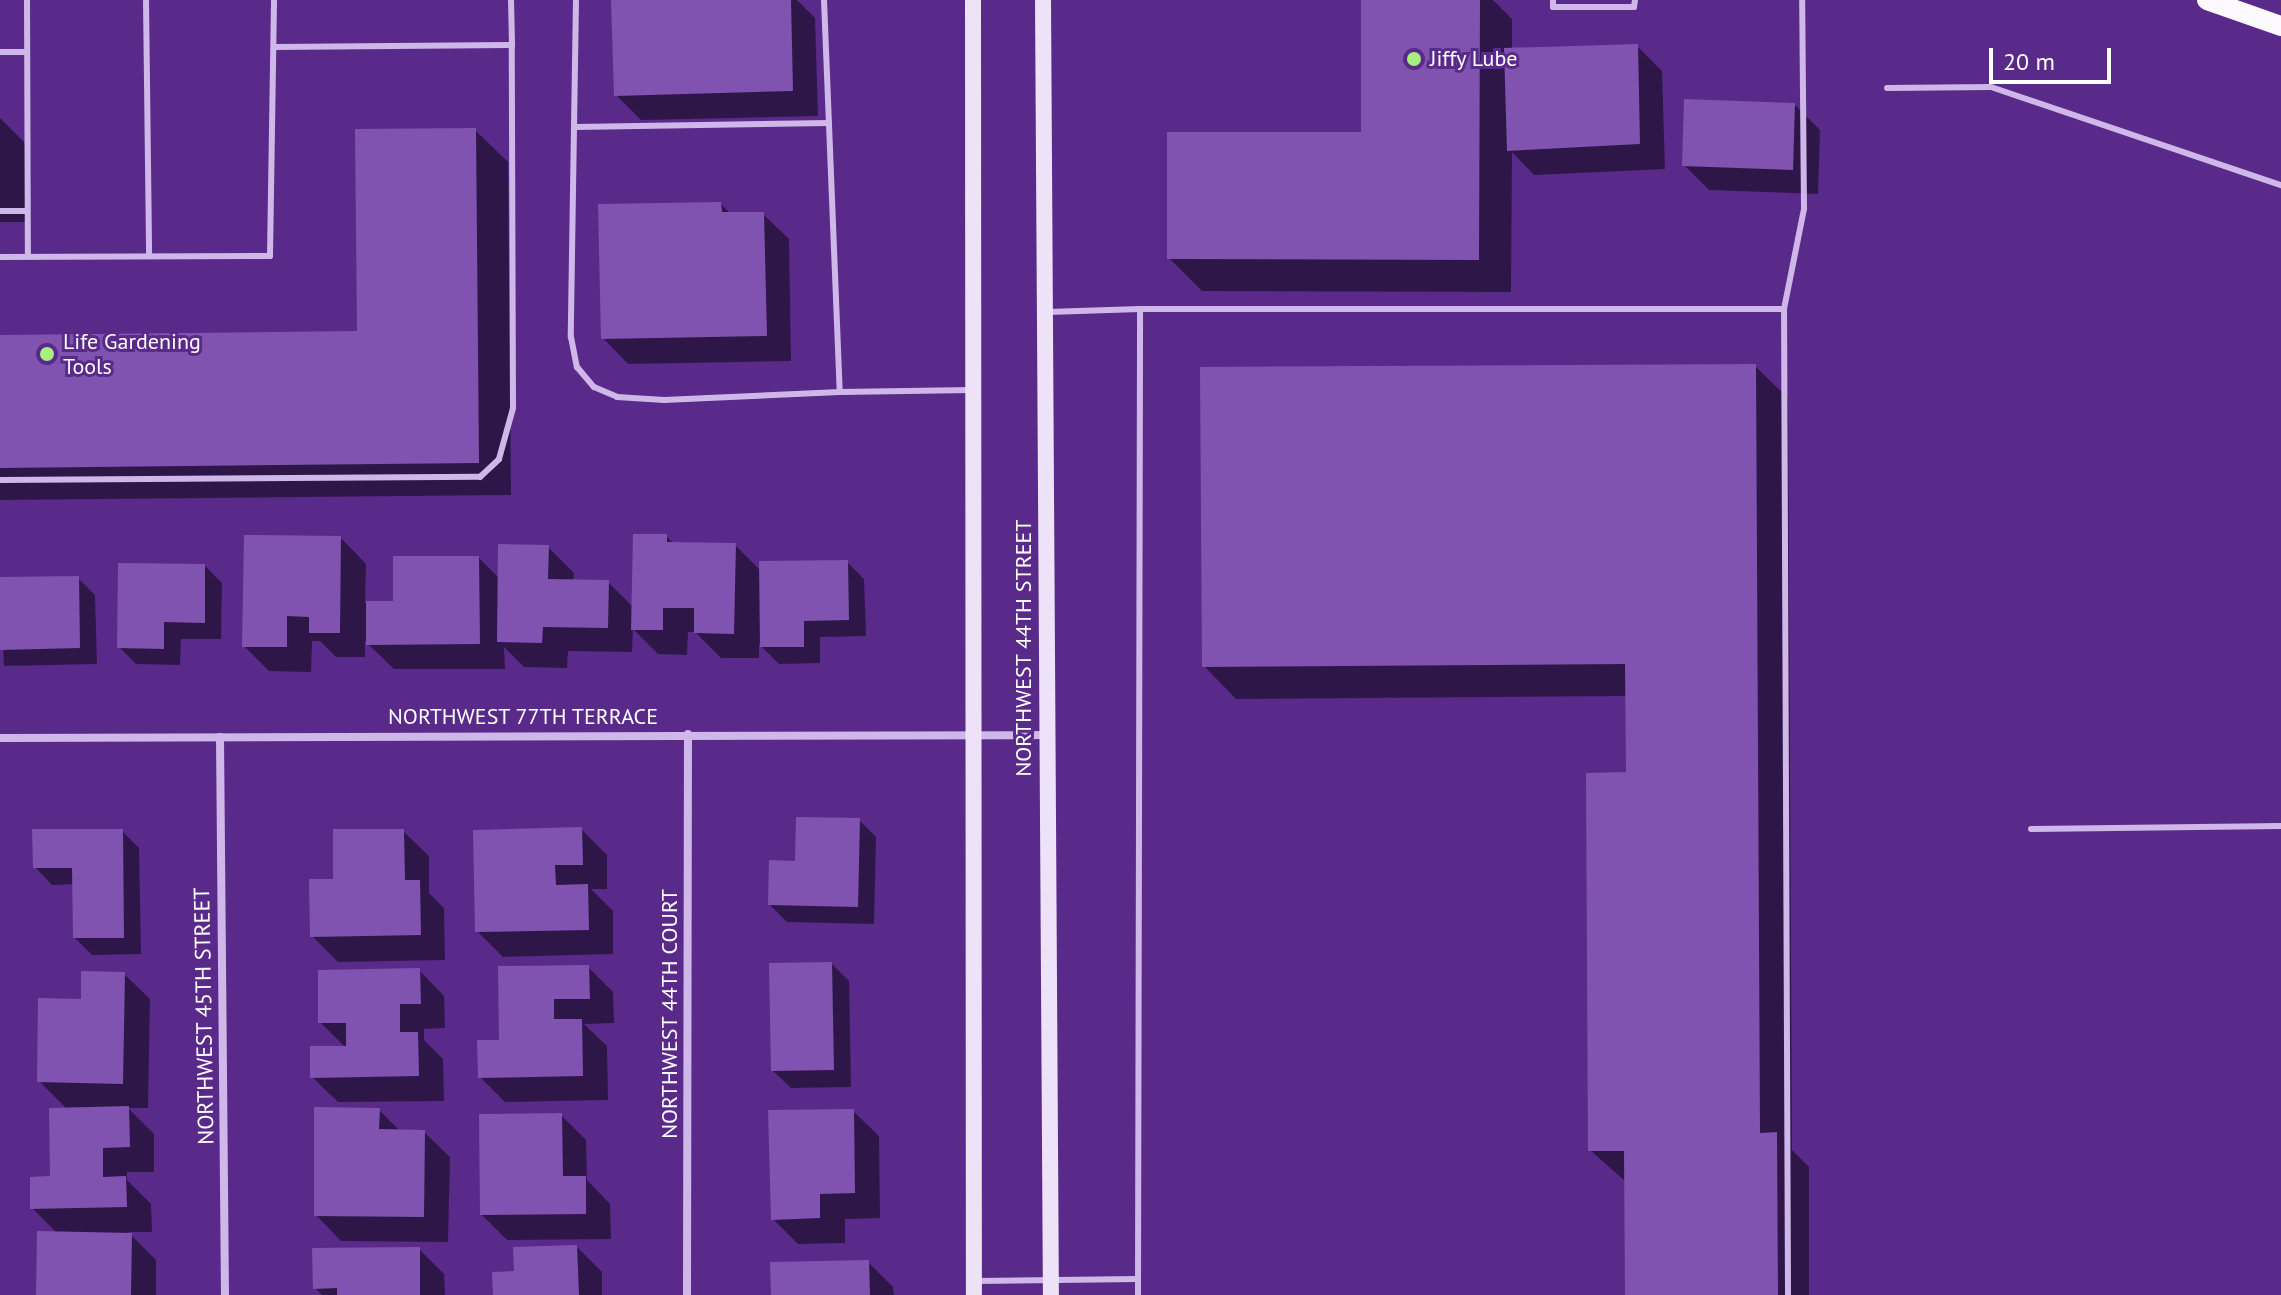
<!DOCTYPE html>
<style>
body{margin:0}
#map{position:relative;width:2281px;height:1295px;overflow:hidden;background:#592a8a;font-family:"PT Sans",sans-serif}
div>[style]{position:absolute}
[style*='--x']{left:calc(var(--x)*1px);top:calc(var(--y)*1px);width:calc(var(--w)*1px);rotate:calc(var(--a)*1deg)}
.shadow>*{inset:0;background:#0007}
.building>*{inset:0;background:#8053b1}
.lane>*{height:6px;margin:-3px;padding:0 3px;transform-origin:3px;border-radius:3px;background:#cfb8e9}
.street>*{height:8px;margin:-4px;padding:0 4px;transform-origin:4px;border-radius:4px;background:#cfb8e9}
.secondary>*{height:16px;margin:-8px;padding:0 8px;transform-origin:8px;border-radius:8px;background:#ede2f8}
.primary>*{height:20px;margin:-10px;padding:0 10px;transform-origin:10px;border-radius:10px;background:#fcfafe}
.dots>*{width:22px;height:22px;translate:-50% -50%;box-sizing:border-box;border:4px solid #592a8a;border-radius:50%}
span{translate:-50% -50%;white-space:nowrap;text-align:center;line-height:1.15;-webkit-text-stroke:6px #592a8a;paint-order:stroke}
.poi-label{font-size:22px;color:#fff}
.left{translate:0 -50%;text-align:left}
.street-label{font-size:22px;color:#fff}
.scale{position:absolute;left:1989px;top:48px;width:122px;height:36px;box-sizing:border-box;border:4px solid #fff;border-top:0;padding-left:10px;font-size:24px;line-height:28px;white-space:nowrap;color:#fff;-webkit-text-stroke:6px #592a8a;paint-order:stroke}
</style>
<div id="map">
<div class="shadow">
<div style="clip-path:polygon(613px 0,797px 0,815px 18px,818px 116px,641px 120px,616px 95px)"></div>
<div style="clip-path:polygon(1363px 0,1493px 0,1512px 19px,1512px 49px,1637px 46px,1662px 71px,1665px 169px,1534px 175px,1512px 152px,1511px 292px,1202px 291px,1169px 258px,1363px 134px)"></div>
<div style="clip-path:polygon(1794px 104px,1820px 130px,1818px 194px,1709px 190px,1684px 165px)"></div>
<div style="clip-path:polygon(0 118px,25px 143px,25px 222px,0 222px)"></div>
<div style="clip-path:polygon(475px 130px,508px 162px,511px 495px,0 500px,0 337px,359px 333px)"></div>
<div style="clip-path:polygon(721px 204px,731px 214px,763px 214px,789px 239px,791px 361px,628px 364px,603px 338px)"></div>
<div style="clip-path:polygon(1755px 366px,1788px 398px,1792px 1150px,1809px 1167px,1809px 1295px,1627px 1295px,1626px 1182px,1590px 1150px,1628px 774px,1627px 696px,1236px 699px,1204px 666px)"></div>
<div style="clip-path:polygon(666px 536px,674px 544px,735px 545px,761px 571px,847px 562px,864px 579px,866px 636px,820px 637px,820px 663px,779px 664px,759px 644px,759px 658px,721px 658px,695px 632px,688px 632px,687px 655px,658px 654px,633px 629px,632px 652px,568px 651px,567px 668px,524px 667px,504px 647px,505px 669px,394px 669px,365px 641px,365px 657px,336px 657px,320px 641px,312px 641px,311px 672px,269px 671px,244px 646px,341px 538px,366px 564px,365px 603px,396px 603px,479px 558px,500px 579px,548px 547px,574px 573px,573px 581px,608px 582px,633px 607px)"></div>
<div style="clip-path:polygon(205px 566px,222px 583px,221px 639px,181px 639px,180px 665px,136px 664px,119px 647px)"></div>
<div style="clip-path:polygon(78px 578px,95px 595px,97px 664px,4px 666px,0 579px)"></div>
<div style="clip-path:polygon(859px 820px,876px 837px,874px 924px,787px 922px,770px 905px,797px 863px)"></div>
<div style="clip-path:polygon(581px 829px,607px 855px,607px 889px,591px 889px,613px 911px,613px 954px,503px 957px,477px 931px)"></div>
<div style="clip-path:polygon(122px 831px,139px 848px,141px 954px,92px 955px,75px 938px,74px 884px,52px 885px,35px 867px)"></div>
<div style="clip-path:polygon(403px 831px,429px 856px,429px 893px,444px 908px,445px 960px,338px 962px,312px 936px,335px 881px)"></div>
<div style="clip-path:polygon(832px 964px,849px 981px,851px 1087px,791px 1088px,773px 1071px)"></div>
<div style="clip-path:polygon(588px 967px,613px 992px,614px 1023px,584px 1024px,607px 1046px,608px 1100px,505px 1102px,480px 1077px,501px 1042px)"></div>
<div style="clip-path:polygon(419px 970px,444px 996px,445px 1028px,424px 1029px,424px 1040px,443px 1059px,444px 1101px,338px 1102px,312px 1077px,346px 1048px,320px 1022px)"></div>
<div style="clip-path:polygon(124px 974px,150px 999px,148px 1108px,128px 1108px,154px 1134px,154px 1172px,127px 1172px,127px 1180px,151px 1204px,152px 1232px,128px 1232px,156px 1260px,156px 1295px,38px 1295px,58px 1234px,32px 1208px,52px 1178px,68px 1110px,39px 1081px,83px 1001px)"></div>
<div style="clip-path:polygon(379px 1110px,401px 1132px,424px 1132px,450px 1157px,448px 1242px,341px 1241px,316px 1215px)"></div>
<div style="clip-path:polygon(853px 1111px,879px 1136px,880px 1218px,845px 1219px,845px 1243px,798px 1244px,773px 1219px)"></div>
<div style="clip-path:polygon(561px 1115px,586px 1140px,587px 1180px,610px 1204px,611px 1239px,507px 1240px,482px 1215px)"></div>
<div style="clip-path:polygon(577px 1247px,602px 1272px,602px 1295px,495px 1295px,516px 1273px)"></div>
<div style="clip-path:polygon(419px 1249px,444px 1274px,445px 1295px,322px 1295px,315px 1288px)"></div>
<div style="clip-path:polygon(868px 1262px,893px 1287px,894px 1295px,773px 1295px)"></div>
</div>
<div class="building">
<div style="clip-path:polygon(611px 0,791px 0,793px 91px,614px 96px)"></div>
<div style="clip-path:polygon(1361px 0,1480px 0,1479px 260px,1167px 259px,1167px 132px,1361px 132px)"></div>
<div style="clip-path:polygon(1638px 44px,1640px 144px,1507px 151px,1504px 48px)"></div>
<div style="clip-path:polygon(1684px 99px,1795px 103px,1793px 170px,1682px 166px)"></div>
<div style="clip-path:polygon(476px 128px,479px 463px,0 468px,0 335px,357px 331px,355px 129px)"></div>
<div style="clip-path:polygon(721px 202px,722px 212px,764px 212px,767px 336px,601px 339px,598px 204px)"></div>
<div style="clip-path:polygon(1756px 364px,1760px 1133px,1777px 1132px,1778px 1295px,1625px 1295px,1624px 1151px,1588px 1151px,1586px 773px,1626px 772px,1625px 664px,1202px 667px,1200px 367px)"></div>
<div style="clip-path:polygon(633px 534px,667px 534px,667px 542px,736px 543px,734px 634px,694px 633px,694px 608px,663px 608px,663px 630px,631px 630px)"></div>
<div style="clip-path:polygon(244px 535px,341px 536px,340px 633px,309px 633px,309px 617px,287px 616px,287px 647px,242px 647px)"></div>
<div style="clip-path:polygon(498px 544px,549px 545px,548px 579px,609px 580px,608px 628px,543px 627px,542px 643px,497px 642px)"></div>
<div style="clip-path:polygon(393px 556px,479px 556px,480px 644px,366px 645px,366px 601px,393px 601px)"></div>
<div style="clip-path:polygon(848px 560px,849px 620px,804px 621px,804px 647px,760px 647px,759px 561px)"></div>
<div style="clip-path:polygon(118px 563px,205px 564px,205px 623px,164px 622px,164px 649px,117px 648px)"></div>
<div style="clip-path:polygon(79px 576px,80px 648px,0 650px,0 577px)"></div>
<div style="clip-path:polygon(796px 817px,860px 818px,858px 907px,768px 905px,769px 860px,795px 861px)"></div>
<div style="clip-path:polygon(582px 827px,583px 865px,555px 865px,556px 885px,588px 884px,589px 930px,475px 932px,473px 830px)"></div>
<div style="clip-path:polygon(32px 829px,123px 829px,124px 938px,73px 938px,72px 868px,33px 868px)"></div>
<div style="clip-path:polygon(333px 829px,404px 829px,405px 880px,420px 880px,421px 935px,310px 937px,309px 879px,333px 879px)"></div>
<div style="clip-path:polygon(832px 962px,834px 1070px,771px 1071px,769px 963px)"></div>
<div style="clip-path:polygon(589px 965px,590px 999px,554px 999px,554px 1019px,582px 1019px,583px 1076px,478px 1078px,477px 1040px,499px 1040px,498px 966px)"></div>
<div style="clip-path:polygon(420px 968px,421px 1004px,400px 1004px,400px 1032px,418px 1032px,419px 1076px,310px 1078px,310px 1046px,346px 1046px,346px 1023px,318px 1023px,318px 970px)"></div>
<div style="clip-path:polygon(81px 971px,125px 972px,123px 1084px,37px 1082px,38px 998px,81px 999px)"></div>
<div style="clip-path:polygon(129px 1106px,130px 1147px,103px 1148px,103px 1177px,126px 1176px,127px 1207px,30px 1209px,30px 1177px,50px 1176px,49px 1108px)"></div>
<div style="clip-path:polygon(314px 1107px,380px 1108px,379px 1129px,425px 1130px,424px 1217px,314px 1216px)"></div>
<div style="clip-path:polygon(854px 1109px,855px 1193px,820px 1194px,820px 1218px,771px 1220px,768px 1110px)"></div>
<div style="clip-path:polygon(562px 1113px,563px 1176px,586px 1176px,586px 1214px,480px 1215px,479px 1114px)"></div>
<div style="clip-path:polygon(37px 1231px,132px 1233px,131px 1295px,36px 1295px)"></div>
<div style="clip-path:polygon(577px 1245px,579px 1295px,493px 1295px,492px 1272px,514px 1271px,513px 1247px)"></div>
<div style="clip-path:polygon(420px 1247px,420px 1295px,337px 1295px,337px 1288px,313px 1289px,312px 1248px)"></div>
<div style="clip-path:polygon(869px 1260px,870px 1295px,771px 1295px,770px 1262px)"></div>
</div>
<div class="lane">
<div style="--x:27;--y:0;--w:256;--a:89.8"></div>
<div style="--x:146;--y:0;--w:256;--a:89.3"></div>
<div style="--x:511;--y:0;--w:45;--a:88.7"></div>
<div style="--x:576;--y:0;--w:337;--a:90.9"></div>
<div style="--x:571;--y:337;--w:31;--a:79"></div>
<div style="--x:577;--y:367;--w:26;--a:50"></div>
<div style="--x:594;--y:387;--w:25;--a:23"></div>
<div style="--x:617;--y:397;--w:47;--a:3.7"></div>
<div style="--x:664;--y:400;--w:176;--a:-2.6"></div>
<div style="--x:824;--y:0;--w:392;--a:87.7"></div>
<div style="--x:840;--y:392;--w:132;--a:-0.9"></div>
<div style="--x:1553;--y:0;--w:7;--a:90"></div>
<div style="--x:1553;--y:7;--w:81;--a:0"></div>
<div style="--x:1634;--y:7;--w:7;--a:-82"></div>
<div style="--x:0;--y:52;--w:26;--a:0"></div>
<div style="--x:1887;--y:88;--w:104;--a:-0.6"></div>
<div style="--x:1991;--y:87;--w:306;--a:18.7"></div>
<div style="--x:575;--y:127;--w:254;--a:-0.9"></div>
<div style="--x:0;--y:211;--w:27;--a:0"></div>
<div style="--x:0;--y:257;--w:270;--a:-0.2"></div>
<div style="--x:270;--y:256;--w:256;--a:-89.1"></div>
<div style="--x:1048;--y:312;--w:92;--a:-1.9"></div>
<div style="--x:0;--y:480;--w:480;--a:-0.4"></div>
<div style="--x:480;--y:477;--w:26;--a:-43"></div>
<div style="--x:499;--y:459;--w:53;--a:-74.6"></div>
<div style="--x:513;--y:408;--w:363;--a:-90.2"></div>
<div style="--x:512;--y:45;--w:238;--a:179.5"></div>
<div style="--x:2031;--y:829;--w:250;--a:-0.7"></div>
<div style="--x:974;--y:1281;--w:164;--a:-0.7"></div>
<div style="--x:1138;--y:1295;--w:986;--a:-89.88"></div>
<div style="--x:1140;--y:309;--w:644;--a:0"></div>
<div style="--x:1788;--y:1295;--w:986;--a:-90.23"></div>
<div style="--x:1784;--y:309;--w:102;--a:-78.7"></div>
<div style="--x:1804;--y:209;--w:209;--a:-90.5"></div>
</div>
<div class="street">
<div style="--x:220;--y:737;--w:558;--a:89.49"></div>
<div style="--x:0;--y:738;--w:1047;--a:-0.16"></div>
<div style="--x:687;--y:1295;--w:561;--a:-89.9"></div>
</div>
<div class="secondary">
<div style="--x:973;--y:0;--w:1295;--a:89.96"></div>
<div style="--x:1043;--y:0;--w:1295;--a:89.65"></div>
</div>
<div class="primary">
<div style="--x:2207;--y:0;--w:78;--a:19.4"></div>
</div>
<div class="dots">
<div style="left:1414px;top:59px;background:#a7ef7f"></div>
<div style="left:47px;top:354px;background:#a7ef7f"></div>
</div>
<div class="poi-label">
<span class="left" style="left:1430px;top:59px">Jiffy Lube</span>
<span class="left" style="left:63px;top:354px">Life Gardening<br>Tools</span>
</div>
<div class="street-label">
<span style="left:1024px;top:648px;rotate:-90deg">NORTHWEST 44TH STREET</span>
<span style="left:523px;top:717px">NORTHWEST 77TH TERRACE</span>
<span style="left:670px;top:1014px;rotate:-90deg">NORTHWEST 44TH COURT</span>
<span style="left:204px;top:1016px;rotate:-91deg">NORTHWEST 45TH STREET</span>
</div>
<div class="scale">20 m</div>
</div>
